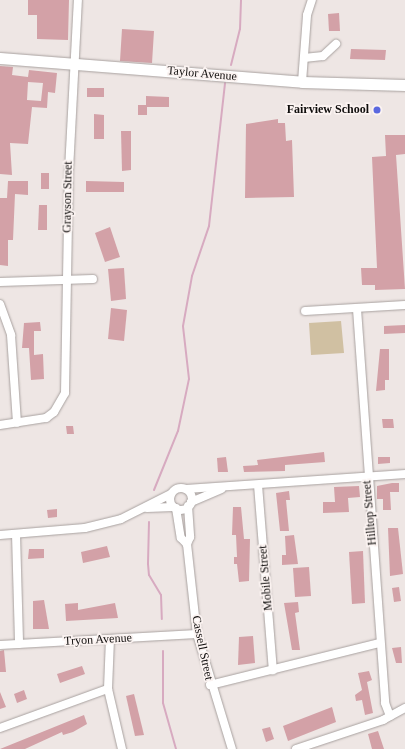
<!DOCTYPE html>
<style>
body{margin:0}
#map{position:relative;width:405px;height:749px;overflow:hidden;background:#eee6e4;font-family:"Times New Roman",serif}
div>[style]{position:absolute}
[style*='--x']{left:calc(var(--x)*1px);top:calc(var(--y)*1px);width:calc(var(--w)*1px);rotate:calc(var(--a)*1deg)}
.green>*{inset:0;background:#d0c0a2}
.stream>*{height:2px;margin:-1px;padding:0 1px;transform-origin:1px;border-radius:1px;background:#d7aac0}
.building>*{inset:0;background:#d3a1a7}
.roads{filter:drop-shadow(0 0 1px #a8a19f) drop-shadow(0 0 1px #a8a19f)}
.minor>*{height:8px;margin:-4px;padding:0 4px;transform-origin:4px;border-radius:4px;background:#fff}
.minor>.ring{margin:-4px;padding:0;box-sizing:content-box;background:none;border:8px solid #fff;border-radius:50%}
.tertiary>*{height:11px;margin:-5.5px;padding:0 5.5px;transform-origin:5.5px;border-radius:5.5px;background:#fff}
.dots>*{width:11px;height:11px;translate:-50% -50%;box-sizing:border-box;border:2px solid #fbf3f1;border-radius:50%}
span{translate:-50% -50%;white-space:nowrap;text-align:center;line-height:1.15;-webkit-text-stroke:3.5px #fbf3f1;paint-order:stroke}
.street-label{font-size:12px;color:#0f0d0c}
.poi-label{font-size:12px;color:#0f0d0c;font-weight:700}
.right{translate:-100% -50%;text-align:right}
</style>
<div id="map">
<div class="green">
<div style="clip-path:polygon(341px 321px,344px 353px,311px 355px,309px 323px)"></div>
</div>
<div class="stream">
<div style="--x:231;--y:65;--w:37;--a:-76"></div>
<div style="--x:240;--y:29;--w:29;--a:-88"></div>
<div style="--x:154;--y:490;--w:64;--a:-67.9"></div>
<div style="--x:178;--y:431;--w:53;--a:-78.1"></div>
<div style="--x:189;--y:379;--w:53;--a:-96.5"></div>
<div style="--x:183;--y:326;--w:51;--a:-79.8"></div>
<div style="--x:192;--y:276;--w:53;--a:-71.2"></div>
<div style="--x:209;--y:226;--w:144;--a:-83.6"></div>
<div style="--x:149;--y:522;--w:42;--a:91.4"></div>
<div style="--x:148;--y:564;--w:11;--a:85"></div>
<div style="--x:149;--y:575;--w:23;--a:59"></div>
<div style="--x:161;--y:595;--w:24;--a:88"></div>
<div style="--x:163;--y:651;--w:52;--a:90"></div>
<div style="--x:163;--y:703;--w:48;--a:74.2"></div>
</div>
<div class="building">
<div style="clip-path:polygon(28px 0,69px 0,68px 40px,37px 39px,37px 15px,28px 15px)"></div>
<div style="clip-path:polygon(339px 13px,340px 31px,329px 31px,328px 14px)"></div>
<div style="clip-path:polygon(122px 29px,154px 31px,152px 63px,120px 61px)"></div>
<div style="clip-path:polygon(351px 49px,386px 50px,385px 60px,350px 59px)"></div>
<div style="clip-path:polygon(evenodd,0 66px,13px 67px,12px 75px,28px 77px,29px 70px,57px 73px,55px 93px,48px 92px,47px 108px,32px 107px,28px 144px,10px 143px,12px 175px,0 174px,0 66px,28px 82px,43px 83px,41px 101px,27px 100px,28px 82px)"></div>
<div style="clip-path:polygon(87px 88px,104px 88px,104px 97px,87px 97px)"></div>
<div style="clip-path:polygon(146px 96px,169px 97px,169px 107px,147px 107px,147px 115px,138px 115px,138px 105px,146px 105px)"></div>
<div style="clip-path:polygon(94px 114px,104px 115px,104px 139px,94px 139px)"></div>
<div style="clip-path:polygon(278px 119px,278px 123px,285px 123px,286px 141px,292px 140px,294px 197px,245px 198px,246px 124px)"></div>
<div style="clip-path:polygon(121px 131px,131px 131px,131px 170px,122px 171px)"></div>
<div style="clip-path:polygon(385px 135px,405px 135px,405px 154px,396px 155px,405px 289px,375px 290px,375px 285px,362px 285px,361px 268px,377px 268px,372px 157px,386px 156px)"></div>
<div style="clip-path:polygon(41px 173px,49px 173px,49px 189px,41px 189px)"></div>
<div style="clip-path:polygon(8px 181px,28px 181px,28px 195px,15px 194px,13px 240px,8px 240px,8px 266px,0 265px,0 198px,7px 198px)"></div>
<div style="clip-path:polygon(86px 181px,124px 182px,124px 192px,86px 192px)"></div>
<div style="clip-path:polygon(39px 205px,47px 205px,47px 230px,38px 230px)"></div>
<div style="clip-path:polygon(110px 227px,120px 257px,105px 262px,95px 233px)"></div>
<div style="clip-path:polygon(124px 268px,126px 299px,111px 301px,108px 269px)"></div>
<div style="clip-path:polygon(111px 308px,127px 310px,124px 341px,108px 339px)"></div>
<div style="clip-path:polygon(40px 322px,41px 331px,34px 331px,34px 355px,43px 354px,44px 379px,31px 380px,29px 348px,22px 348px,24px 323px)"></div>
<div style="clip-path:polygon(405px 325px,405px 333px,384px 334px,384px 326px)"></div>
<div style="clip-path:polygon(380px 349px,389px 349px,389px 380px,385px 380px,385px 390px,376px 391px)"></div>
<div style="clip-path:polygon(382px 419px,393px 419px,394px 428px,383px 428px)"></div>
<div style="clip-path:polygon(66px 426px,73px 426px,74px 434px,67px 434px)"></div>
<div style="clip-path:polygon(324px 452px,325px 462px,285px 465px,285px 471px,244px 472px,243px 466px,258px 465px,257px 460px)"></div>
<div style="clip-path:polygon(226px 457px,228px 472px,218px 472px,217px 458px)"></div>
<div style="clip-path:polygon(378px 457px,390px 457px,390px 463px,378px 464px)"></div>
<div style="clip-path:polygon(392px 483px,399px 483px,399px 492px,390px 492px,391px 510px,383px 510px,383px 499px,377px 499px,377px 486px)"></div>
<div style="clip-path:polygon(359px 486px,360px 497px,348px 498px,349px 512px,323px 513px,323px 502px,335px 502px,334px 487px)"></div>
<div style="clip-path:polygon(289px 491px,290px 500px,286px 500px,289px 531px,280px 531px,276px 493px)"></div>
<div style="clip-path:polygon(233px 507px,241px 507px,244px 539px,250px 539px,249px 581px,239px 582px,237px 564px,234px 564px,234px 557px,237px 557px,236px 535px,232px 535px)"></div>
<div style="clip-path:polygon(57px 509px,57px 517px,48px 518px,47px 510px)"></div>
<div style="clip-path:polygon(388px 528px,398px 528px,403px 574px,390px 576px)"></div>
<div style="clip-path:polygon(294px 535px,298px 564px,282px 565px,282px 555px,286px 555px,285px 536px)"></div>
<div style="clip-path:polygon(107px 546px,110px 557px,83px 563px,81px 552px)"></div>
<div style="clip-path:polygon(29px 549px,44px 549px,44px 558px,28px 559px)"></div>
<div style="clip-path:polygon(363px 551px,365px 603px,352px 604px,349px 552px)"></div>
<div style="clip-path:polygon(309px 567px,311px 596px,295px 597px,293px 568px)"></div>
<div style="clip-path:polygon(399px 587px,401px 601px,394px 602px,392px 588px)"></div>
<div style="clip-path:polygon(44px 600px,49px 629px,33px 629px,33px 601px)"></div>
<div style="clip-path:polygon(298px 602px,299px 612px,295px 613px,300px 650px,292px 650px,284px 603px)"></div>
<div style="clip-path:polygon(78px 603px,78px 610px,115px 603px,118px 618px,66px 621px,65px 604px)"></div>
<div style="clip-path:polygon(253px 636px,255px 663px,238px 665px,239px 637px)"></div>
<div style="clip-path:polygon(401px 647px,402px 663px,396px 663px,392px 648px)"></div>
<div style="clip-path:polygon(4px 650px,6px 672px,0 672px,0 651px)"></div>
<div style="clip-path:polygon(82px 666px,85px 674px,60px 683px,57px 674px)"></div>
<div style="clip-path:polygon(369px 671px,372px 680px,367px 682px,373px 713px,365px 715px,362px 700px,356px 701px,355px 695px,362px 690px,358px 673px)"></div>
<div style="clip-path:polygon(24px 690px,27px 699px,17px 703px,14px 694px)"></div>
<div style="clip-path:polygon(0 692px,6px 707px,0 709px)"></div>
<div style="clip-path:polygon(134px 694px,144px 735px,135px 736px,126px 696px)"></div>
<div style="clip-path:polygon(332px 707px,336px 722px,288px 741px,283px 726px)"></div>
<div style="clip-path:polygon(84px 715px,87px 724px,73px 732px,63px 735px,62px 732px,25px 749px,0 749px)"></div>
<div style="clip-path:polygon(270px 727px,274px 739px,266px 742px,262px 729px)"></div>
<div style="clip-path:polygon(378px 731px,384px 749px,372px 749px,368px 734px)"></div>
</div>
<div class="roads">
<div class="minor">
<div style="--x:304;--y:58;--w:19;--a:-6"></div>
<div style="--x:323;--y:56;--w:18;--a:-43"></div>
<div style="--x:302;--y:82;--w:67;--a:-85.7"></div>
<div style="--x:307;--y:15;--w:16;--a:-72"></div>
<div style="--x:0;--y:282;--w:93;--a:-1.8"></div>
<div style="--x:0;--y:304;--w:33;--a:70"></div>
<div style="--x:11;--y:335;--w:88;--a:86.1"></div>
<div style="--x:357;--y:309;--w:395;--a:85.9"></div>
<div style="--x:385;--y:703;--w:14;--a:69"></div>
<div style="--x:305;--y:311;--w:100;--a:-3.4"></div>
<div style="--x:0;--y:425;--w:47;--a:-8.7"></div>
<div style="--x:46;--y:418;--w:10;--a:-37"></div>
<div style="--x:54;--y:412;--w:22;--a:-60"></div>
<div style="--x:65;--y:393;--w:223;--a:-89"></div>
<div style="--x:69;--y:170;--w:170;--a:-87"></div>
<div style="--x:258;--y:485;--w:186;--a:85.4"></div>
<div class="ring" style="left:170px;top:488px;width:14px;height:14px"></div>
<div style="--x:186;--y:489;--w:220;--a:-3.9"></div>
<div style="--x:191;--y:502;--w:33;--a:-23"></div>
<div style="--x:188;--y:506;--w:31;--a:86"></div>
<div style="--x:190;--y:537;--w:8;--a:113"></div>
<div style="--x:187;--y:544;--w:91;--a:83.7"></div>
<div style="--x:197;--y:634;--w:120;--a:73.1"></div>
<div style="--x:147;--y:508;--w:26;--a:-2"></div>
<div style="--x:176;--y:508;--w:30;--a:81"></div>
<div style="--x:181;--y:538;--w:8;--a:45"></div>
<div style="--x:16;--y:534;--w:110;--a:88.4"></div>
<div style="--x:0;--y:535;--w:85;--a:-4.7"></div>
<div style="--x:85;--y:528;--w:37;--a:-14"></div>
<div style="--x:121;--y:519;--w:56;--a:-26.6"></div>
<div style="--x:110;--y:639;--w:50;--a:92.3"></div>
<div style="--x:108;--y:689;--w:62;--a:76.9"></div>
<div style="--x:0;--y:645;--w:197;--a:-3.2"></div>
<div style="--x:210;--y:685;--w:175;--a:-13.9"></div>
<div style="--x:0;--y:728;--w:115;--a:-19.9"></div>
<div style="--x:296;--y:749;--w:92;--a:-18.4"></div>
<div style="--x:383;--y:720;--w:25;--a:-29"></div>
</div>
<div class="tertiary">
<div style="--x:0;--y:58;--w:303;--a:4.5"></div>
<div style="--x:302;--y:82;--w:103;--a:1.7"></div>
</div>
</div>
<div class="dots">
<div style="left:377px;top:110px;background:#5a68df"></div>
</div>
<div class="street-label">
<span style="left:202px;top:74px;rotate:5deg">Taylor Avenue</span>
<span style="left:68px;top:197px;rotate:-89deg">Grayson Street</span>
<span style="left:370px;top:513px;rotate:-95deg">Hilltop Street</span>
<span style="left:266px;top:578px;rotate:-95deg">Mobile Street</span>
<span style="left:98px;top:640px;rotate:-3deg">Tryon Avenue</span>
<span style="left:202px;top:648px;rotate:78deg">Cassell Street</span>
</div>
<div class="poi-label">
<span class="right" style="left:369px;top:110px">Fairview School</span>
</div>
</div>
